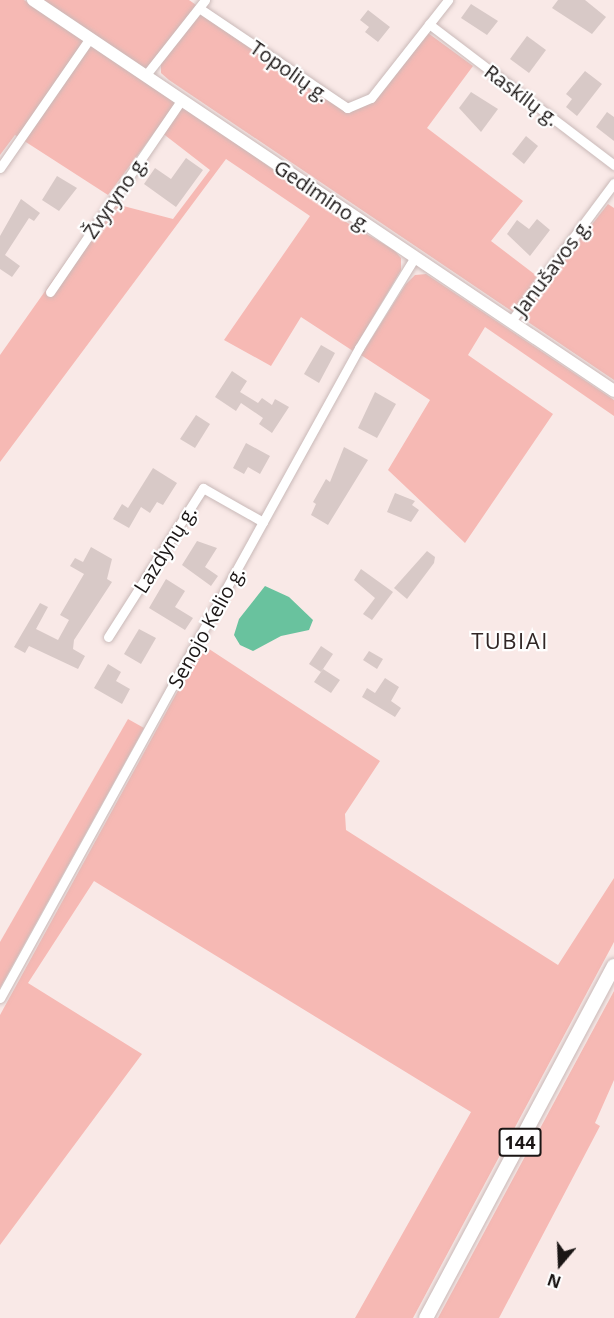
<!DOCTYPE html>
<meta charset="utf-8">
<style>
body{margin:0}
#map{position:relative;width:614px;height:1318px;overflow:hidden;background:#f9e9e7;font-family:"Open Sans",sans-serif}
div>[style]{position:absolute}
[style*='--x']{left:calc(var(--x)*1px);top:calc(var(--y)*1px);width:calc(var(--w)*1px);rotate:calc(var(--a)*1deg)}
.green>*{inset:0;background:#f6b9b4}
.water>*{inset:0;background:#69c29e}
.building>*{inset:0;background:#d8c9c7}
.roads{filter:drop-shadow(0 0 2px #c9b9b8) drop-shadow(0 0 2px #c9b9b8)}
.minor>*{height:9px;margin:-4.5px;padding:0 4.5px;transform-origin:4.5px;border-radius:4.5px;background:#fff}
.secondary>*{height:12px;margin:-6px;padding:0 6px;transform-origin:6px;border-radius:6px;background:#fff}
.primary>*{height:14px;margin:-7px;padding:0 7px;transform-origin:7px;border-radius:7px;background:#fff}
span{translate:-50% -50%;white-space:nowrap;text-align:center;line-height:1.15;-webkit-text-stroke:4.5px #fff;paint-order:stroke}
.shield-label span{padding:2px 4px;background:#fff;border:2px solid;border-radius:4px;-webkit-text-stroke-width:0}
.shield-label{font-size:18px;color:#1b1615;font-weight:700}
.street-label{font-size:20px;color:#1b1615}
.quarter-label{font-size:22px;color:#312625;letter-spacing:1.5px}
.north{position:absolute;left:530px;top:1234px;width:60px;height:60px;-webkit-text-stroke:4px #fff;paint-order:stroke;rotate:199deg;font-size:16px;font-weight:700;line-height:24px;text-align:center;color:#1b1615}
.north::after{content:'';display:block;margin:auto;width:21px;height:27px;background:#1b1615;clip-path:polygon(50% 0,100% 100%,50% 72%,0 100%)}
</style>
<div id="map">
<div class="green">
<div style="clip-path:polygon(0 0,24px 0,181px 101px,334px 215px,394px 250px,401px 258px,401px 270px,353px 351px,301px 317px,271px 366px,224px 340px,310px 216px,226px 159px,0 462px,0 355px,108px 202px,173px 219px,210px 170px,157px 129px,108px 195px,15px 135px,0 155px)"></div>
<div style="clip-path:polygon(33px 0,189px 0,330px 100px,360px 106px,429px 24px,428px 33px,473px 66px,427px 128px,523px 201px,491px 241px,546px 283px,608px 204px,614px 208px,614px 380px,169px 80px,161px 73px,161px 61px,145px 76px)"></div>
<div style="clip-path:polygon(426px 274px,614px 400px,614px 416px,485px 327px,468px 355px,553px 414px,465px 543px,388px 470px,430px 400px,361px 355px,406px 284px,415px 275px)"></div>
<div style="clip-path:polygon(203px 645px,380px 761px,345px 814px,346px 830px,558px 965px,614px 878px,614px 942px,413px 1318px,355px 1318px,471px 1112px,94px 881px,28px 983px,142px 1054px,0 1245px,0 1015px)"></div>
<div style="clip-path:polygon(128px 719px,144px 728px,0 988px,0 942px)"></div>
<div style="clip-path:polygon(614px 991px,614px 1080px,595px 1123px,600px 1126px,499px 1318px,438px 1318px)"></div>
</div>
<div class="water">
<div style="clip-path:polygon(265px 586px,289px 597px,313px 620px,309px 630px,281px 636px,253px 651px,240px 645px,234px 635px,239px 619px)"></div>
</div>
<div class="building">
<div style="clip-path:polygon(558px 0,585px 0,606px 17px,592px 34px,552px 8px)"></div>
<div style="clip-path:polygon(471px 4px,498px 21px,487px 35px,461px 18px)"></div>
<div style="clip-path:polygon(368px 10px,390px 27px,378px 42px,365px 32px,369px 27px,360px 20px)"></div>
<div style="clip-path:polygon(527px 36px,546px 50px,529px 73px,510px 59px)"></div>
<div style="clip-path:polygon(585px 71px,602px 84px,577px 116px,566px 107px,572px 99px,566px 94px)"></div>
<div style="clip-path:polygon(471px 92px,498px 109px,481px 132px,459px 108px)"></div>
<div style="clip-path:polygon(607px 112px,614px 117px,614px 141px,596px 127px)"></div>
<div style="clip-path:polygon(526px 136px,538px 146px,524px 164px,512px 154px)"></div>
<div style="clip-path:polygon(186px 158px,203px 170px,176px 207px,144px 184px,155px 168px,171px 179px)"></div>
<div style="clip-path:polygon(57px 176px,77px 188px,59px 211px,42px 200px)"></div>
<div style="clip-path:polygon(21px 199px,40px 213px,34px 221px,29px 218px,5px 255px,20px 266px,12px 277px,0 269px,0 236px)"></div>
<div style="clip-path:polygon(537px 219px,550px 230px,530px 256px,507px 234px,517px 220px,529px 229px)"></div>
<div style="clip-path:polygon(321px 345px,335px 353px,319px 383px,304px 374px)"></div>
<div style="clip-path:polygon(232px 371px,247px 381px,240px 392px,258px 403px,262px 398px,272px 405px,275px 399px,289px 407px,272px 433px,259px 424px,263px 418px,241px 403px,236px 411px,215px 397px)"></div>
<div style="clip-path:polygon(375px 392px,396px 404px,377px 438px,358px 428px)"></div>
<div style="clip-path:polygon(196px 415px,210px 424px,195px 448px,180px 439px)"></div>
<div style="clip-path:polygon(246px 443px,270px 456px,260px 474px,248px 467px,244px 474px,233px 468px)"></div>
<div style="clip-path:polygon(344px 447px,368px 460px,328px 525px,311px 515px,316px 504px,313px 502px,326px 479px,330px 482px)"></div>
<div style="clip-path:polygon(153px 468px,177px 483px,163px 505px,157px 502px,150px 513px,141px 507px,129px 528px,113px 519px,122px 504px,128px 508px)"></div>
<div style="clip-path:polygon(395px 493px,415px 501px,412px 505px,419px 510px,411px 522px,387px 512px)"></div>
<div style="clip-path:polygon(197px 541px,217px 548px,205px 567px,218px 576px,211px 586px,182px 565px)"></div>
<div style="clip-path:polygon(91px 547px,112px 559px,107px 579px,112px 582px,74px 640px,73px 649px,85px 656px,78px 669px,29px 646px,25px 653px,14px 647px,40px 603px,48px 607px,36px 629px,58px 640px,69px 620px,60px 615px,84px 574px,70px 566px,75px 558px,83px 562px)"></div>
<div style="clip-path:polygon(427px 551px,435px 557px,434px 563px,407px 599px,394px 588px)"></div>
<div style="clip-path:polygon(361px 569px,393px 592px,372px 620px,363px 614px,375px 598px,354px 580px)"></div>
<div style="clip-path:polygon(166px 579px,185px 591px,175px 607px,193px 618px,185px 630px,149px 608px)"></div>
<div style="clip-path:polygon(139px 629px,156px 638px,141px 664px,124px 654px)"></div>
<div style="clip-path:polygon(321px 646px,333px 654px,321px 672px,309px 664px)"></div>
<div style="clip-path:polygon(369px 651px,383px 659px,377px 669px,363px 660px)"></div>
<div style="clip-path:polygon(108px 664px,121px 672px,116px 681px,130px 689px,122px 704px,94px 688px)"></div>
<div style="clip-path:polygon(323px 669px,340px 680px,331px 693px,314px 682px)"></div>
<div style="clip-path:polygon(385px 678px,399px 687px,391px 701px,401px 708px,395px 717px,362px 697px,367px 688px,375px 693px)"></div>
</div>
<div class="roads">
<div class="minor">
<div style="--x:199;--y:8;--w:179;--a:34"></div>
<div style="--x:347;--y:108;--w:26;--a:-23"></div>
<div style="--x:371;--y:98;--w:125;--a:-51.8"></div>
<div style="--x:429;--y:24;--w:233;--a:37.3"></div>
<div style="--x:145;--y:76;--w:97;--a:-51.7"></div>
<div style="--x:0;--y:168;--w:158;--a:-55.3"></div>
<div style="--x:50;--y:292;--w:232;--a:-55.6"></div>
<div style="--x:511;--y:321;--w:172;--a:-53.3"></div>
<div style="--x:108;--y:637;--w:177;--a:-57.5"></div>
<div style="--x:203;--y:488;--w:69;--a:29.5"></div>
<div style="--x:0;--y:998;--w:743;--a:-61.09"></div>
<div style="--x:359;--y:348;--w:107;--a:-58.4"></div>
</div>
<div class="secondary">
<div style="--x:33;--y:0;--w:700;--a:33.94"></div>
</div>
<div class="primary">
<div style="--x:426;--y:1318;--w:399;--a:-61.9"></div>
</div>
</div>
<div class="shield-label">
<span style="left:520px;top:1142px">144</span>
</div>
<div class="street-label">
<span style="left:290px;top:71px;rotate:35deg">Topolių g.</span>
<span style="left:522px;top:95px;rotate:37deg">Raskilų g.</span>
<span style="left:323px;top:196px;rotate:34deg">Gedimino g.</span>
<span style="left:115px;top:197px;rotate:-55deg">Žvyryno g.</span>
<span style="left:552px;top:267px;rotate:-53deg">Janušavos g.</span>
<span style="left:165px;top:549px;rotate:-58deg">Lazdynų g.</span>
<span style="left:206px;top:627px;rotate:-61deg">Senojo Kelio g.</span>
</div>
<div class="quarter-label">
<span style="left:510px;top:641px">TUBIAI</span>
</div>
<div class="north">N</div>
</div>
